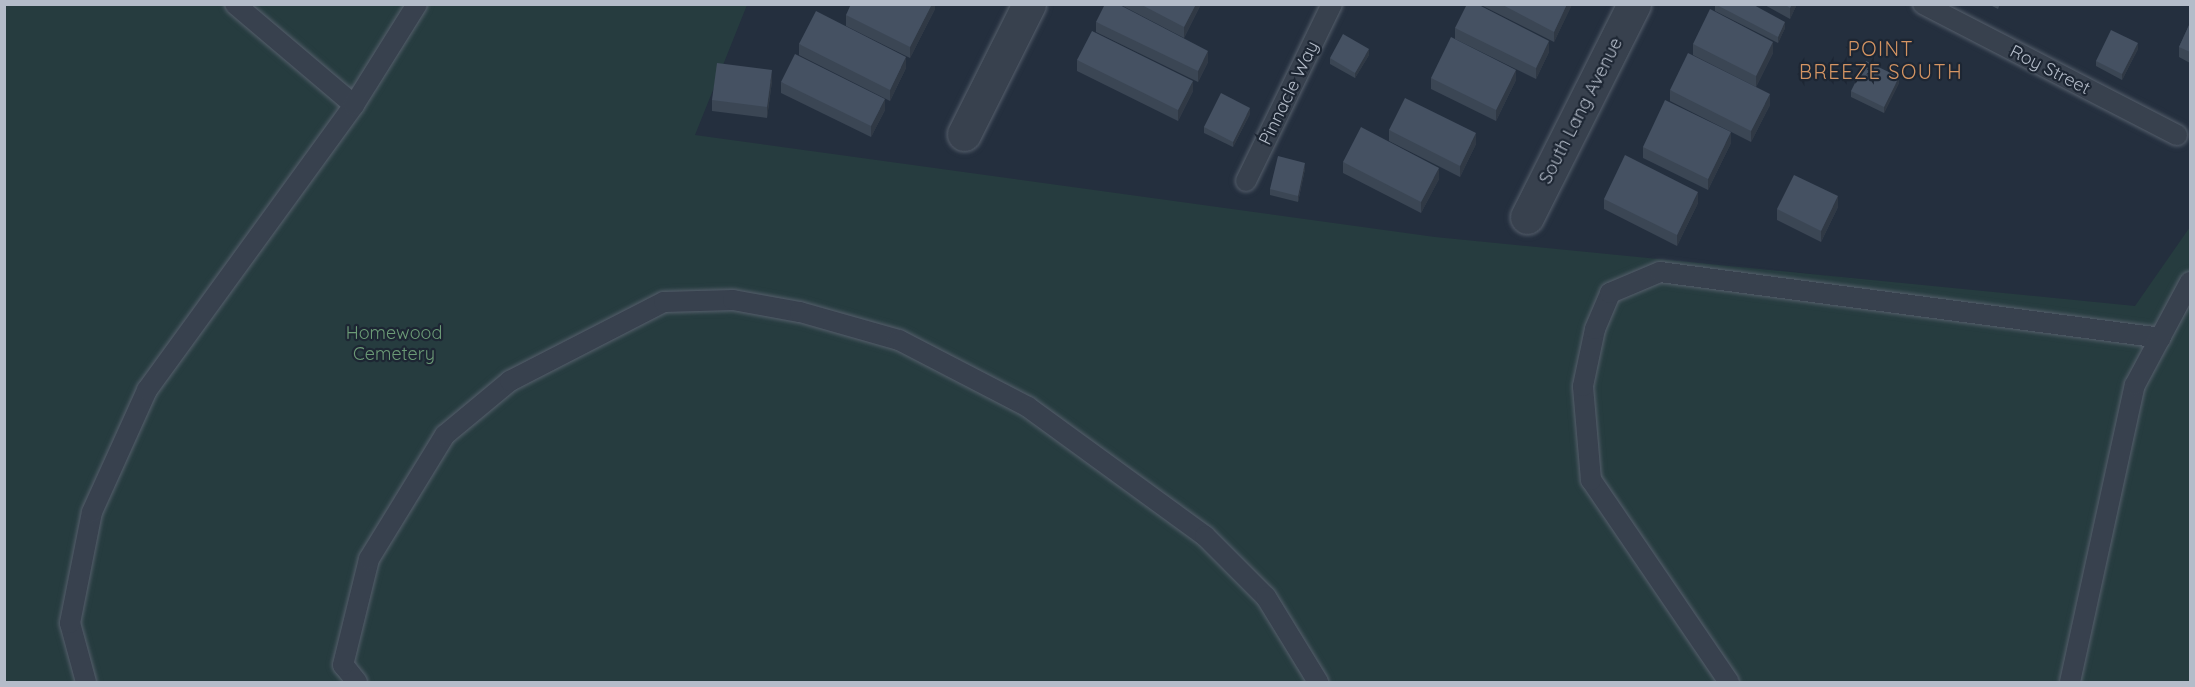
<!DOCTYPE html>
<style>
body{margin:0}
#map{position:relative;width:2195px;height:687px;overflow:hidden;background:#242f3e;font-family:Quicksand,sans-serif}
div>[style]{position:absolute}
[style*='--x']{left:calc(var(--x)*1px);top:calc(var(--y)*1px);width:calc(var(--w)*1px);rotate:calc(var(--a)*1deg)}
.green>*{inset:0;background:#263c3f}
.roads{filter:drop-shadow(0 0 2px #565f6c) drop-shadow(0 0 2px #565f6c)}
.service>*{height:20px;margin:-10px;padding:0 10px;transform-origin:10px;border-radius:10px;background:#38414e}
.minor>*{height:33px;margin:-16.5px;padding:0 16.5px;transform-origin:16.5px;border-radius:16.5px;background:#38414e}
.wall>*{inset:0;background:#3b4654}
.shaded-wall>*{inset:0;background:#303945}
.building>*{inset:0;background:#455162}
span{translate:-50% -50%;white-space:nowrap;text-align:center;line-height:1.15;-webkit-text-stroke:4.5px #1d2633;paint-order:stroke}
.street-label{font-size:18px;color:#b4bcc9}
.park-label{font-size:18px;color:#6b9a76}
.neighbourhood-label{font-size:20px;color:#d59563;letter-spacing:1.5px}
.frame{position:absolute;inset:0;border:6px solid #b4bcc9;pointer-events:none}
</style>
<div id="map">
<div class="green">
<div style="clip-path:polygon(4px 5px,747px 5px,695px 135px,1435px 237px,2135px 306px,2190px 227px,2190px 682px,5px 682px)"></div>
</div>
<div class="roads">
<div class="service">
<div style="--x:235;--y:4;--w:156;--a:40.3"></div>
<div style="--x:1923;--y:4;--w:286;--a:27.3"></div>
<div style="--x:1246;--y:181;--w:197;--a:-64.1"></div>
<div style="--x:86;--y:682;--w:61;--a:-105.2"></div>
<div style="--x:70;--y:623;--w:113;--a:-78.8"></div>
<div style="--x:92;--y:512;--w:134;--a:-65.7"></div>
<div style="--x:147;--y:390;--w:352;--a:-54"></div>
<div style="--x:354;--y:105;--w:119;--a:-58"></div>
<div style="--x:357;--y:682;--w:22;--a:-129"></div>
<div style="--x:343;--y:665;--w:109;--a:-76.2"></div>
<div style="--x:369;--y:559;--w:145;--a:-58.5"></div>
<div style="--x:445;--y:435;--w:85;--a:-39.7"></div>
<div style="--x:510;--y:381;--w:173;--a:-27.2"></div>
<div style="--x:664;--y:302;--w:69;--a:-1.7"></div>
<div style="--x:733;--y:300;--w:68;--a:10.2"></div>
<div style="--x:800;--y:312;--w:103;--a:15.8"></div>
<div style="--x:899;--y:340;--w:145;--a:27.4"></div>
<div style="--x:1028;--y:407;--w:219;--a:36.1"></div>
<div style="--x:1205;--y:536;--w:86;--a:45"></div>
<div style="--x:1266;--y:597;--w:100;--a:58.5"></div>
<div style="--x:1729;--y:682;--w:245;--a:-124.3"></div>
<div style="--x:1591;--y:480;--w:94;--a:-94.9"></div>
<div style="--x:1583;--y:386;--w:58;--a:-78.1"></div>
<div style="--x:1595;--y:329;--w:39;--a:-67"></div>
<div style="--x:1610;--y:293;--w:54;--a:-22.8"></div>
<div style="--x:1660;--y:272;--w:505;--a:7.5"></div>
<div style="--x:2070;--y:682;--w:304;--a:-77.7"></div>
<div style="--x:2135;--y:385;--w:117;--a:-61.9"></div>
</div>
<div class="minor">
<div style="--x:964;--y:134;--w:145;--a:-63.4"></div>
<div style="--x:1527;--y:217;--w:238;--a:-63.3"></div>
</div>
</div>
<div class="wall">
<div style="clip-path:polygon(935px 4px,935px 9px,910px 58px,846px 26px,846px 15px)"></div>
<div style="clip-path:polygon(1119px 4px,1201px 4px,1184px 38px)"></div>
<div style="clip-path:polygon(1479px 4px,1572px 4px,1554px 42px)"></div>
<div style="clip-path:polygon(1715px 4px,1785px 28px,1778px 43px,1715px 11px)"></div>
<div style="clip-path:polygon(1763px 4px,1797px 4px,1790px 19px)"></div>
<div style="clip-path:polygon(1988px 4px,2000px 4px,1998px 9px)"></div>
<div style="clip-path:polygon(1096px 22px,1208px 62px,1198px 82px,1096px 32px)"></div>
<div style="clip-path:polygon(2190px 23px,2190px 63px,2179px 57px,2179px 47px)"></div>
<div style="clip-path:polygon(1455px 28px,1549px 52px,1536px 79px,1455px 39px)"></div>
<div style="clip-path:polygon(799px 44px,906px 68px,890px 101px,799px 55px)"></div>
<div style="clip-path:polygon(1693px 44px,1773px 53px,1756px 87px,1693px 55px)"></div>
<div style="clip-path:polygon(2138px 49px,2122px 80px,2096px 66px,2096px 61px)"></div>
<div style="clip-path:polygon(1369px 55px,1355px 78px,1330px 64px,1330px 58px)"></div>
<div style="clip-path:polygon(1077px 60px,1193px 91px,1178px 121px,1077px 71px)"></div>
<div style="clip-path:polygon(1431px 78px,1516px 80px,1496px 121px,1431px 89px)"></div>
<div style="clip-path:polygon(772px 81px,767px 118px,712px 111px,712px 100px)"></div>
<div style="clip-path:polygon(781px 82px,885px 110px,871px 137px,781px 93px)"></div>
<div style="clip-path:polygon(1899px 83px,1884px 113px,1851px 97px,1851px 91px)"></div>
<div style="clip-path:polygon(1670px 90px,1770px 105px,1751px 142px,1670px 101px)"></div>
<div style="clip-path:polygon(1250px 114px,1233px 147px,1204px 133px,1204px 127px)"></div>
<div style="clip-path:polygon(1389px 130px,1476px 144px,1460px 177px,1389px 141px)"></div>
<div style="clip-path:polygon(1731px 143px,1708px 190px,1643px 158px,1643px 147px)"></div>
<div style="clip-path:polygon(1343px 162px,1439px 179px,1421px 213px,1343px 173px)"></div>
<div style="clip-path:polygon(1305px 169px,1298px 202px,1270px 195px,1270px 189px)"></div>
<div style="clip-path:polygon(1604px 199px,1698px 203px,1677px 246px,1604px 209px)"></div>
<div style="clip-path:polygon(1838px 207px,1821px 242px,1777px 220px,1777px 209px)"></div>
</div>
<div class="shaded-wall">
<div style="clip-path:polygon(932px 4px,935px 4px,935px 9px,910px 58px,910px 47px)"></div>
<div style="clip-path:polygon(1196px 4px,1201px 4px,1184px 38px,1184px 27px)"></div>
<div style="clip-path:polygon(1567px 4px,1572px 5px,1554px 42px,1554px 32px)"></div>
<div style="clip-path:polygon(1792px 4px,1797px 4px,1790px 19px,1790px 8px)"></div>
<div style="clip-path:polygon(1785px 22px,1785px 28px,1778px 43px,1778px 37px)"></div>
<div style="clip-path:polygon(1549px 41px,1549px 52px,1536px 79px,1536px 68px)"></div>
<div style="clip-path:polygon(1773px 42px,1773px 53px,1756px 87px,1756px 76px)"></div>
<div style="clip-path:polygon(2138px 43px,2138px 49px,2122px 80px,2122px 74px)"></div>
<div style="clip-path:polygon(1369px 49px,1369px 55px,1355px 78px,1355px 73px)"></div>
<div style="clip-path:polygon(1208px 51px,1208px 62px,1198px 82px,1198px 71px)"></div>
<div style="clip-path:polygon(906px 57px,906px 68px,890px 101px,890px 90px)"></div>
<div style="clip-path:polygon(772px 70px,772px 81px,767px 118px,767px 107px)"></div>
<div style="clip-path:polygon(1516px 70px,1516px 80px,1496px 121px,1496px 110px)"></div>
<div style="clip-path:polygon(1899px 77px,1899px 83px,1884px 113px,1884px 107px)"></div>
<div style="clip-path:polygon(1193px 81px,1193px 91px,1178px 121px,1178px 110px)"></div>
<div style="clip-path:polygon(1770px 94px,1770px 105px,1751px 142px,1751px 131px)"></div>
<div style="clip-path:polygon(885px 99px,885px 110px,871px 137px,871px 126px)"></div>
<div style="clip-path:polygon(1250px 108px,1250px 114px,1233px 147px,1233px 142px)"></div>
<div style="clip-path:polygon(1731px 132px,1731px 143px,1708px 190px,1708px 179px)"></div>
<div style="clip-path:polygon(1476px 133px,1476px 144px,1460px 177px,1460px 166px)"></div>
<div style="clip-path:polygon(1305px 163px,1305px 169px,1298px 202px,1298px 196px)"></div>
<div style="clip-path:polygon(1439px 168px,1439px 179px,1421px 213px,1421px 202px)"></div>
<div style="clip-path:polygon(1698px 192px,1698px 203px,1677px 246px,1677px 235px)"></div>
<div style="clip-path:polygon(1838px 196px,1838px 207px,1821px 242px,1821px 231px)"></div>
</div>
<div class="building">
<div style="clip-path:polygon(851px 4px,932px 4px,910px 47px,846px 15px)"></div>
<div style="clip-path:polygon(1105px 4px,1118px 4px,1208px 51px,1198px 71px,1096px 22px)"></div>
<div style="clip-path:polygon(1140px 4px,1196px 4px,1184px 27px)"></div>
<div style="clip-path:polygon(1467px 4px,1477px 4px,1549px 41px,1536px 68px,1455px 28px)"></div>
<div style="clip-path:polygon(1501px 4px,1567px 4px,1554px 32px)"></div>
<div style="clip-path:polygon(1715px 4px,1752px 4px,1785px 22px,1778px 37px)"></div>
<div style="clip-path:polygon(1784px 4px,1792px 4px,1790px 8px)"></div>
<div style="clip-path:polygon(1710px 9px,1773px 42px,1756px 76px,1693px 44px)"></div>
<div style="clip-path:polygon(816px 11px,906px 57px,890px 90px,799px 44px)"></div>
<div style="clip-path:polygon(2190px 23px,2190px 52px,2179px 47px)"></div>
<div style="clip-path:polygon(2111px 30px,2138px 43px,2122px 74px,2096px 61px)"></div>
<div style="clip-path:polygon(1092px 31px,1193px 81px,1178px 110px,1077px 60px)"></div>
<div style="clip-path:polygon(1343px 34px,1369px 49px,1355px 73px,1330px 58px)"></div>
<div style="clip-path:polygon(1451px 37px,1516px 70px,1496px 110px,1431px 78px)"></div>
<div style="clip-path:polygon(1688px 53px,1770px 94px,1751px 131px,1670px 90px)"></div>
<div style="clip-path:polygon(795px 54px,885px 99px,871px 126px,781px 82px)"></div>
<div style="clip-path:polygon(1866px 61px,1899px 77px,1884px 107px,1851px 91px)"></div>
<div style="clip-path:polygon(717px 63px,772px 70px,767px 107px,712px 100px)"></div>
<div style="clip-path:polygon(1221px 93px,1250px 108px,1233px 142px,1204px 127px)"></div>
<div style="clip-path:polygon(1405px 98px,1476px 133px,1460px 166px,1389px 130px)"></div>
<div style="clip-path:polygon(1665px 100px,1731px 132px,1708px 179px,1643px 147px)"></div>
<div style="clip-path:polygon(1361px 127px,1439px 168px,1421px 202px,1343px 162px)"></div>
<div style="clip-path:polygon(1625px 155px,1698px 192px,1677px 235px,1604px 199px)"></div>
<div style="clip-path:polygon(1278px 156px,1305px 163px,1298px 196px,1270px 189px)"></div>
<div style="clip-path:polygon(1794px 175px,1838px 196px,1821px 231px,1777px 209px)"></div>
</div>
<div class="street-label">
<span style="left:2050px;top:70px;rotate:27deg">Roy Street</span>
<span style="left:1289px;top:93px;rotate:-64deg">Pinnacle Way</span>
<span style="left:1581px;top:111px;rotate:-63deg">South Lang Avenue</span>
</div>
<div class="park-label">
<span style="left:394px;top:344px">Homewood<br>Cemetery</span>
</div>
<div class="neighbourhood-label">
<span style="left:1881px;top:60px">POINT<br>BREEZE SOUTH</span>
</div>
<div class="frame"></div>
</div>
